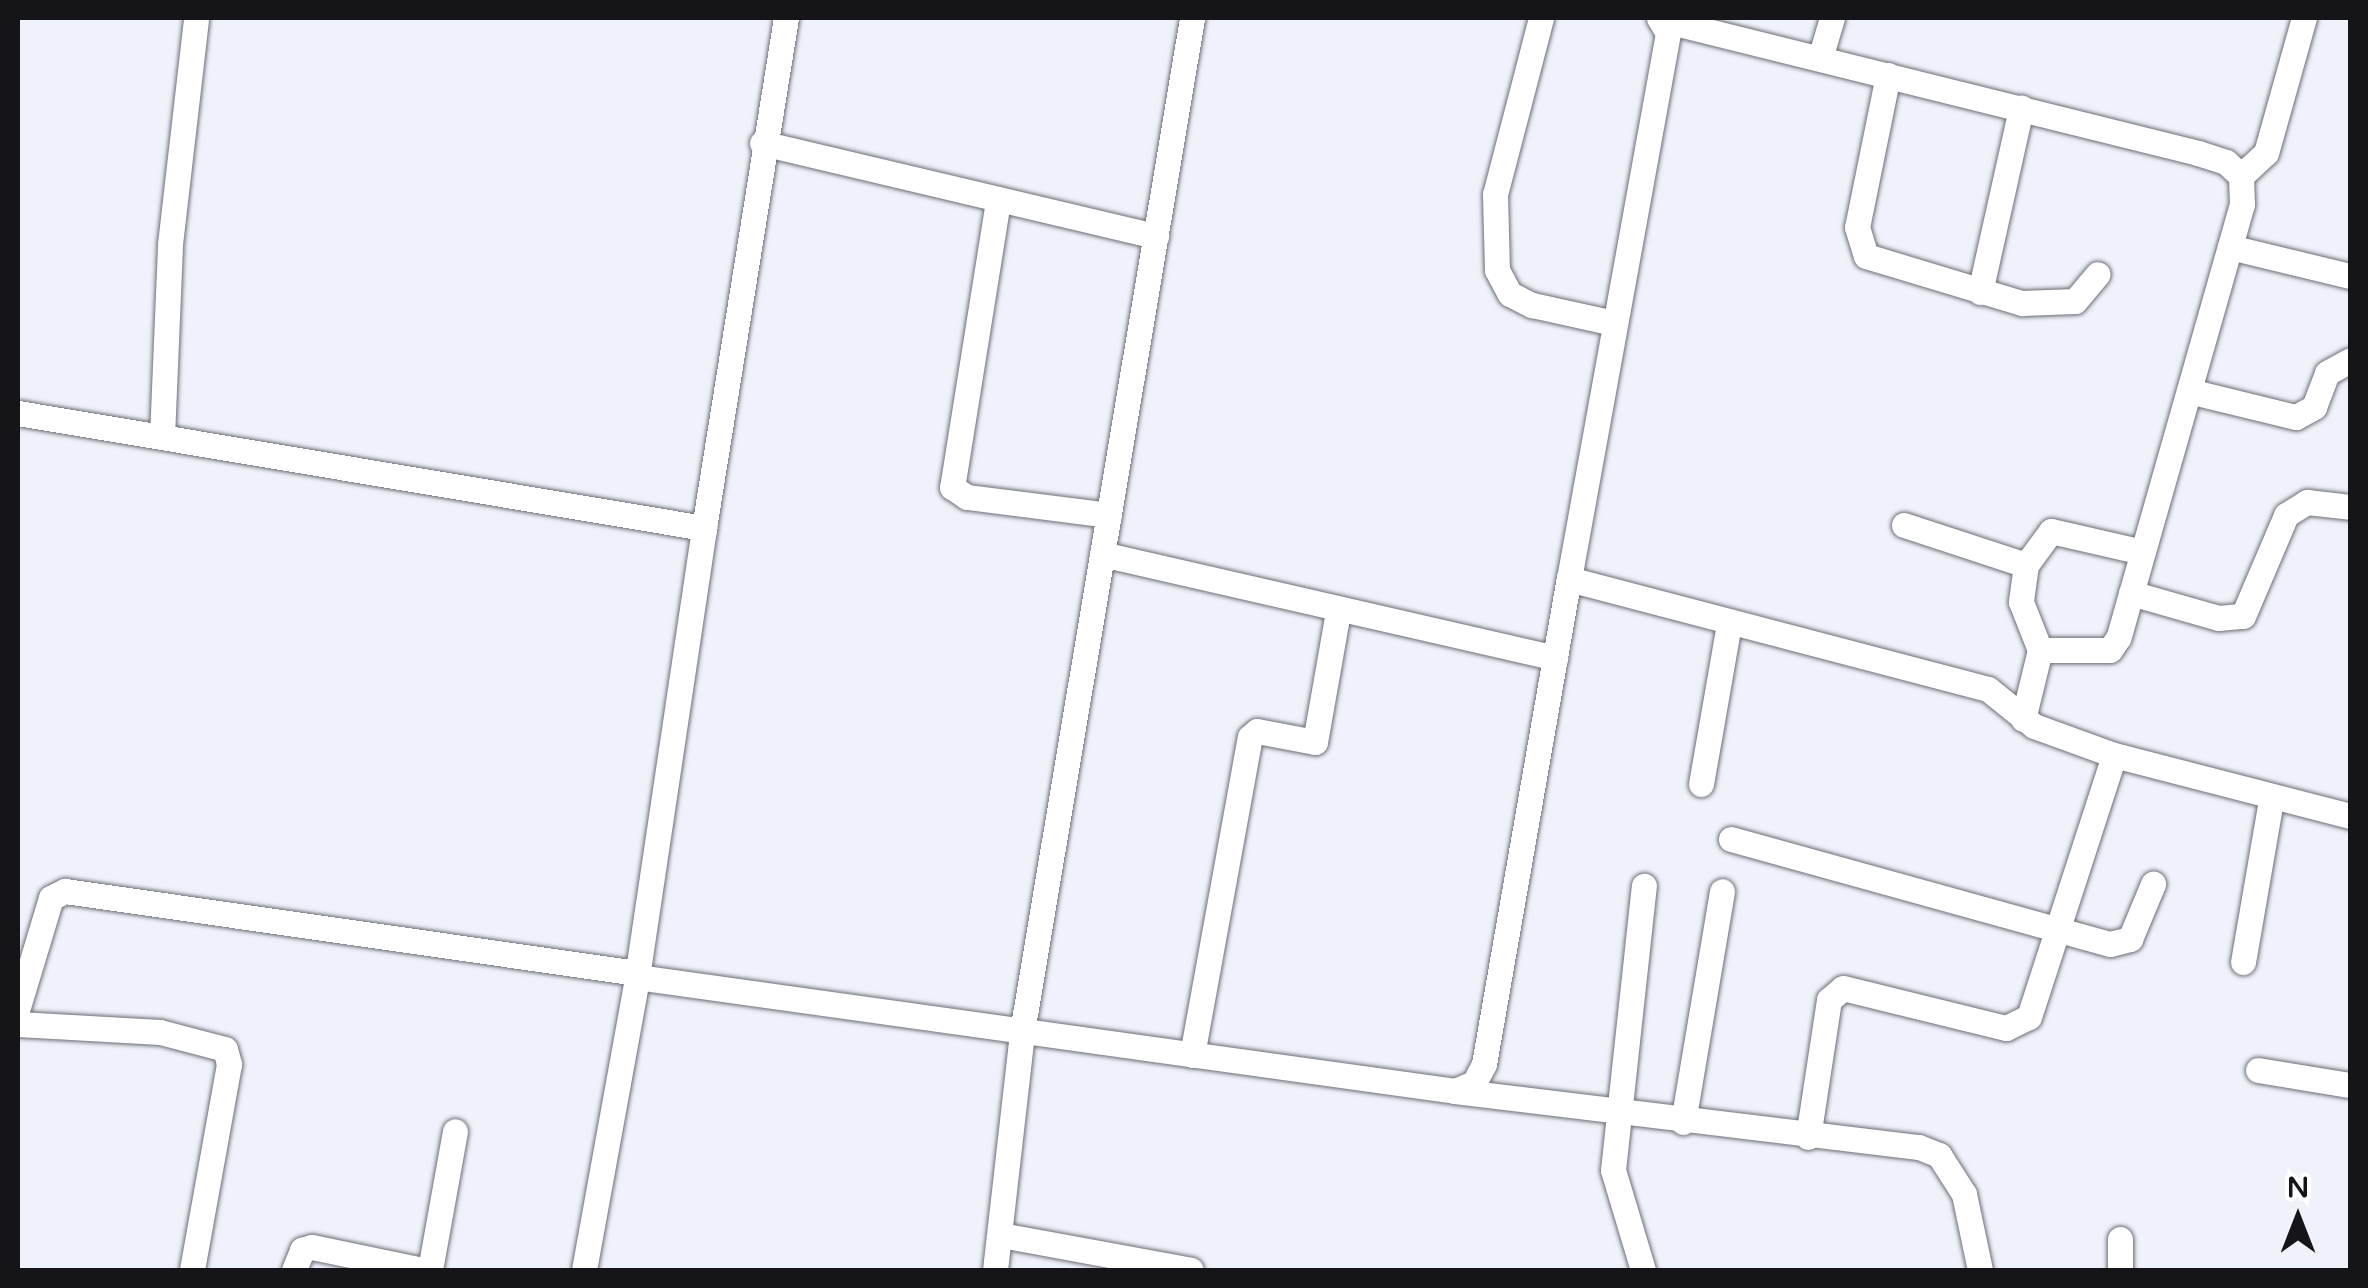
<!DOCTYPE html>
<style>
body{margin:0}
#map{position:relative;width:2368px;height:1288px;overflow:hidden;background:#eff1fb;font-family:"Varela Round",sans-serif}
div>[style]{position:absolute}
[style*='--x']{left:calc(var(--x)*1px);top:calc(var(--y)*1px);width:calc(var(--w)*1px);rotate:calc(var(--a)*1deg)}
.roads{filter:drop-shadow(0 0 2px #6c6e76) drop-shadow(0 0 2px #6c6e76)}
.minor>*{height:25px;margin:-12.5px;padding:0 12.5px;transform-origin:12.5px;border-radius:12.5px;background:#fff}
span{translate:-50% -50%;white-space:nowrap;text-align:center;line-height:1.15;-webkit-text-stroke:10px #fff;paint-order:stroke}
.frame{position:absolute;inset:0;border:20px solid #151519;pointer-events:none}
.north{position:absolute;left:2248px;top:1168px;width:100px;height:100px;-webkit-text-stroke:8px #fff;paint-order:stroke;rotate:0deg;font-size:28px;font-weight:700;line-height:40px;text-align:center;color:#151519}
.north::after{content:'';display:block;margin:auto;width:35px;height:45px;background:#151519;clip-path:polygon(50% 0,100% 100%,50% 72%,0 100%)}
</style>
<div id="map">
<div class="roads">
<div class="minor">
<div style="--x:1541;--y:18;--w:182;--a:104.6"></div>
<div style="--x:1495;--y:194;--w:76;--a:88.5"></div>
<div style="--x:1497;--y:270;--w:27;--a:62"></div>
<div style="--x:1510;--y:294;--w:25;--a:27"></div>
<div style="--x:1532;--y:305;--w:84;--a:12.4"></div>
<div style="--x:1659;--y:18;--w:17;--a:59"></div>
<div style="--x:1668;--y:33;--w:555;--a:100.28"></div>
<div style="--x:1569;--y:579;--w:433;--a:14.7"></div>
<div style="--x:1988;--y:689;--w:59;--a:38.8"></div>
<div style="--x:2034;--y:726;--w:85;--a:19.9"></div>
<div style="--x:2114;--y:755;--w:244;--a:14.5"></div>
<div style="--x:1663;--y:20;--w:551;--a:13.96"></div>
<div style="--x:2198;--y:153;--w:29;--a:18"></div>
<div style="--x:2226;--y:162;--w:21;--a:43"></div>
<div style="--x:2241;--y:176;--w:28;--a:88"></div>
<div style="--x:2242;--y:204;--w:451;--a:105.9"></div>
<div style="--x:2118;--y:638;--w:14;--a:124"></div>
<div style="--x:2110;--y:650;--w:70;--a:180"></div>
<div style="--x:2040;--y:650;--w:71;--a:103.8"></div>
<div style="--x:1820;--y:58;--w:42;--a:-73.3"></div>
<div style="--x:1888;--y:75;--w:155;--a:101.5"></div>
<div style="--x:1857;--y:227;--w:30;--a:73"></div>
<div style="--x:1866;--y:256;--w:163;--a:16.8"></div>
<div style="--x:2022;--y:303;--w:53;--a:-2.2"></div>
<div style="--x:2075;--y:301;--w:35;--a:-50"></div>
<div style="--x:762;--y:143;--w:405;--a:13.3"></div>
<div style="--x:2241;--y:176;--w:34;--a:-43"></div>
<div style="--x:2266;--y:153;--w:140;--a:-74.3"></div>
<div style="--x:998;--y:201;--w:290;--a:99.1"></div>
<div style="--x:952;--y:487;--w:18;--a:34"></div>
<div style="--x:967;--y:497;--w:143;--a:7.2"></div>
<div style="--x:2230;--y:247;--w:123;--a:13.6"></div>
<div style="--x:1980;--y:292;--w:189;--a:-77.4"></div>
<div style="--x:2189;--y:391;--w:110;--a:13.7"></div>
<div style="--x:2296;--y:417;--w:21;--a:-29"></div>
<div style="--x:2314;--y:407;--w:36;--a:-69"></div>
<div style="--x:2327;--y:373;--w:26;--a:-29"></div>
<div style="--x:18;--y:413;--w:696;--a:9.52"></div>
<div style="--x:704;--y:528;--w:517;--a:-80.87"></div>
<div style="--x:162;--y:437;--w:193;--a:-87.6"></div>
<div style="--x:170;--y:244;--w:227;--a:-83.4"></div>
<div style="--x:1904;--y:525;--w:128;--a:18.2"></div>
<div style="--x:2026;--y:565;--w:37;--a:98"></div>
<div style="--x:2021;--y:602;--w:52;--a:68.4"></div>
<div style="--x:1102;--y:554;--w:465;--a:12.9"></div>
<div style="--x:2026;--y:565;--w:42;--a:-53.7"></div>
<div style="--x:2051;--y:531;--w:94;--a:12.9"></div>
<div style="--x:2131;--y:593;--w:91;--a:16"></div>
<div style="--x:2218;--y:618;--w:25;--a:-5"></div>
<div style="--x:2243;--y:616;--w:110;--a:-66.9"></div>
<div style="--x:2286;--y:515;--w:25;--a:-32"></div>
<div style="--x:2307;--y:502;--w:43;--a:6.6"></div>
<div style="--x:1701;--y:784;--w:163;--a:-80.1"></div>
<div style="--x:1731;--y:839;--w:393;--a:15.5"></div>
<div style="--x:2110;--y:944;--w:21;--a:-14"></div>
<div style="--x:2130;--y:939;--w:60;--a:-67.3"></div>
<div style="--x:2243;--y:962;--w:164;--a:-80.2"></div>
<div style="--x:637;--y:977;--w:826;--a:7.93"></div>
<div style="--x:1455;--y:1091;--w:21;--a:-23"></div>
<div style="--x:1474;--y:1083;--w:21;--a:-62"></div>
<div style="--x:1484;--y:1064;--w:492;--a:-80.1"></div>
<div style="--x:18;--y:1007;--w:114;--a:-73.2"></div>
<div style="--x:51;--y:898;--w:16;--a:-27"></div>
<div style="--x:65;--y:891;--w:578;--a:8.16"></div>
<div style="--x:18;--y:1024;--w:142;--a:3.2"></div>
<div style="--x:160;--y:1032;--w:67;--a:14.7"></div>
<div style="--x:225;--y:1049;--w:16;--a:75"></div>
<div style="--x:229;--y:1064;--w:209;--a:100.2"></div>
<div style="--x:1192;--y:1055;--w:323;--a:-79.7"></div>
<div style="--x:1250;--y:737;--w:9;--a:-41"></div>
<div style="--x:1257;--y:731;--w:59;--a:10.7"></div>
<div style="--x:1315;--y:742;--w:133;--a:-80"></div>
<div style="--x:2258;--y:1070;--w:93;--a:9.3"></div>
<div style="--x:1455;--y:1091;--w:467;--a:6.9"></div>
<div style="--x:1919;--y:1147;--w:22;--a:22"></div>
<div style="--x:1939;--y:1155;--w:46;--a:57.3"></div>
<div style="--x:1964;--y:1194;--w:78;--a:78.1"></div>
<div style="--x:1683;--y:1122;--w:234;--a:-80.4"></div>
<div style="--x:1808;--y:1137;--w:139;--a:-81.3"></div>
<div style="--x:1829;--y:1000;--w:18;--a:-41"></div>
<div style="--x:1843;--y:988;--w:168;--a:13.8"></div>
<div style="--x:2006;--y:1028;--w:25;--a:-26"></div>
<div style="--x:2029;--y:1017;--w:275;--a:-72"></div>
<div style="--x:1001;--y:1235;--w:193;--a:10.4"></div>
<div style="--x:294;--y:1270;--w:22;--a:-68"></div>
<div style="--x:302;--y:1250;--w:10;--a:-17"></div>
<div style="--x:312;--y:1247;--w:113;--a:11.7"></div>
<div style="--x:430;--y:1270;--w:141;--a:-79.8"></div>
<div style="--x:584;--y:1270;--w:298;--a:-79.7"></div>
<div style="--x:637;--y:977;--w:454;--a:-81.5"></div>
<div style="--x:995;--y:1270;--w:246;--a:-83.5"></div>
<div style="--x:1023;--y:1026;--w:1022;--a:-80.48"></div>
<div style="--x:1643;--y:1270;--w:104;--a:-106.7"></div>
<div style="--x:1613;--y:1170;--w:286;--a:-83.8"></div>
<div style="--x:2120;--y:1270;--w:31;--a:-90"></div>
</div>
</div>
<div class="frame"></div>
<div class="north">N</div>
</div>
